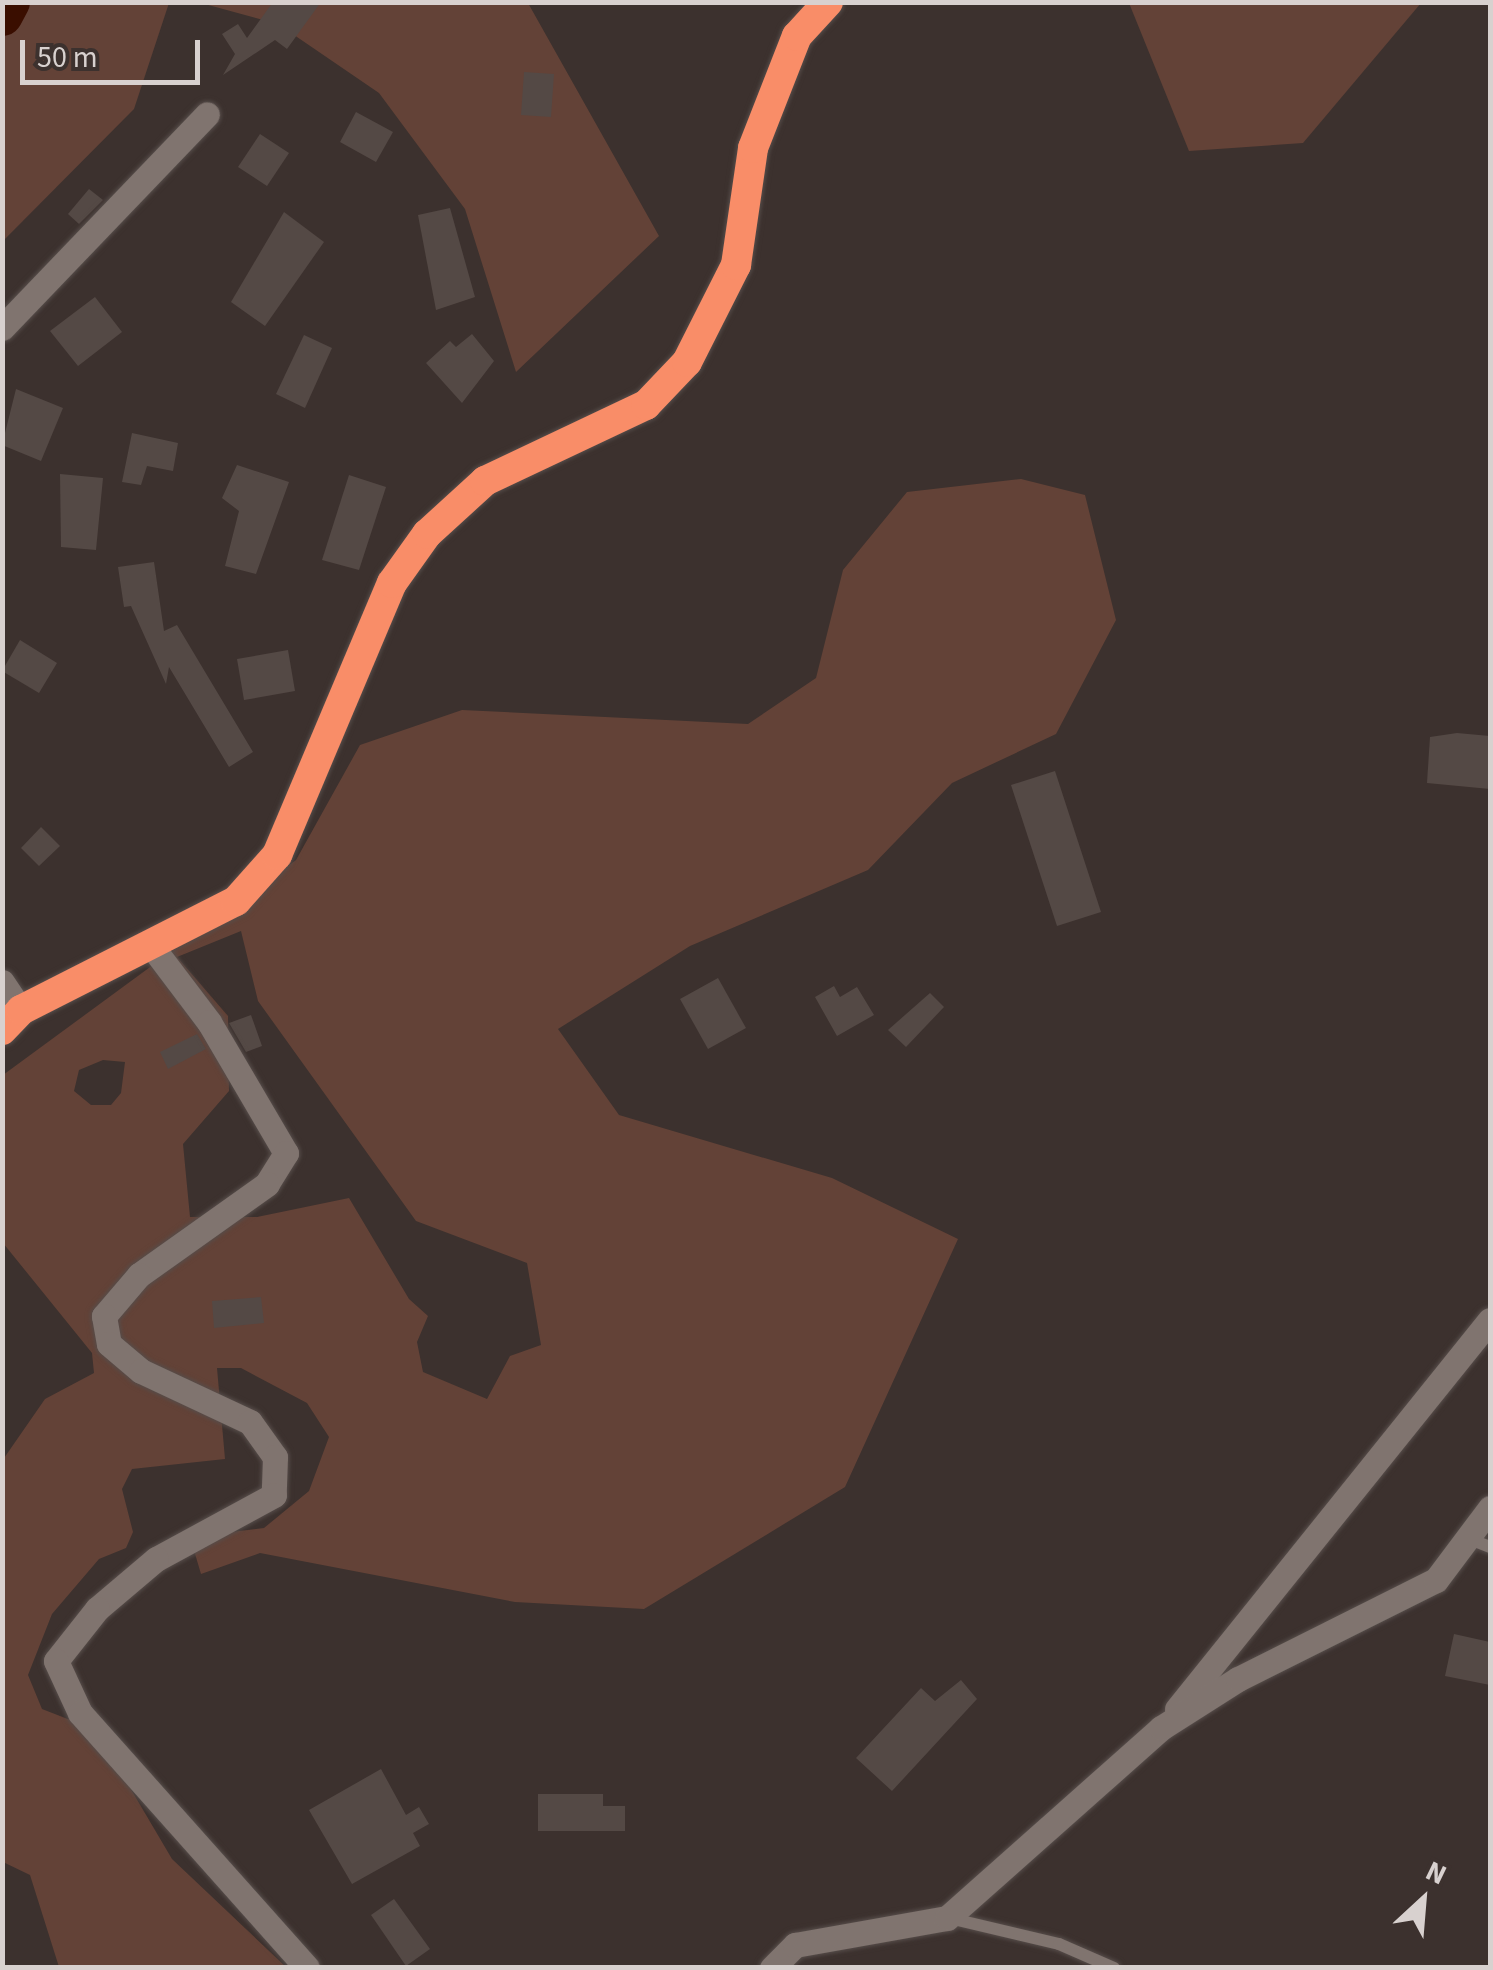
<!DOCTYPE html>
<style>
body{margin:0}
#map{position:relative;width:1493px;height:1970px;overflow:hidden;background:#3c312e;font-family:"Source Sans 3",sans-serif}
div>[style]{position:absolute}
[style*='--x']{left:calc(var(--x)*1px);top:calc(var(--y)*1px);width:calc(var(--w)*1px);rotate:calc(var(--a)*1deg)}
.green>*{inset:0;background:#634237}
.river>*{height:42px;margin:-21px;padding:0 21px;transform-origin:21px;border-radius:21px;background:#3a0e00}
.building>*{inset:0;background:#544945}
.roads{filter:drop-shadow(0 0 2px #564d4a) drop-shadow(0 0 2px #564d4a)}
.lane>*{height:12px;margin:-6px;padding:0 6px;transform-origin:6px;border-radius:6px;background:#80746f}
.street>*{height:25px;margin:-12.5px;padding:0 12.5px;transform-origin:12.5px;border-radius:12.5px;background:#80746f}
.secondary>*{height:25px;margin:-12.5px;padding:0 12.5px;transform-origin:12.5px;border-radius:12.5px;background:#80746f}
.highway>*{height:30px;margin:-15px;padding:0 15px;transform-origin:15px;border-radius:15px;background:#f98d68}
span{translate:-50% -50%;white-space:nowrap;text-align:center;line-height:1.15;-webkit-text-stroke:9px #3c312e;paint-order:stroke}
.frame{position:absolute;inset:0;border:5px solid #d8d1cf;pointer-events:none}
.north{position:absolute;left:1373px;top:1850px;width:100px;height:100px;-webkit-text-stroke:8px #3c312e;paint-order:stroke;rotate:26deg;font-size:28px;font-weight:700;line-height:40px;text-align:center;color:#d8d1cf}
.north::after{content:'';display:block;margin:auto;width:35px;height:45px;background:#d8d1cf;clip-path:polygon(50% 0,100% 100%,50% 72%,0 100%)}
.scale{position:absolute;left:20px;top:40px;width:180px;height:45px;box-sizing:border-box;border:5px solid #d8d1cf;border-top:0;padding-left:12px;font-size:30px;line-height:35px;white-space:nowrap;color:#d8d1cf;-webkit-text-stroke:8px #3c312e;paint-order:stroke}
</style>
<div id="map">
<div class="green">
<div style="clip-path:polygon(3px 2px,169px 3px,134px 109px,3px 241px)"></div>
<div style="clip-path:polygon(201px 3px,528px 3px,659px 236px,516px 372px,465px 209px,379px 93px,278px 24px)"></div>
<div style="clip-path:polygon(1129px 3px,1421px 3px,1303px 143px,1189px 151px)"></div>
<div style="clip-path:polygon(evenodd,1021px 479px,1085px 495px,1116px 620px,1056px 734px,952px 783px,868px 870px,690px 946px,558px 1029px,619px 1115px,832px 1178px,958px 1239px,845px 1487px,644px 1609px,515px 1602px,260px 1553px,201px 1574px,190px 1537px,264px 1528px,309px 1491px,329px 1437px,307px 1403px,241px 1368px,217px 1368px,225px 1459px,132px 1469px,122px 1489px,133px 1532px,126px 1548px,99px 1559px,52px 1614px,28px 1675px,42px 1709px,96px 1730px,172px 1859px,286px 1967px,59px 1967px,30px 1875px,3px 1862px,2px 1461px,45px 1399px,94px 1373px,92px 1353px,3px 1243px,3px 1075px,296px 860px,360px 745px,462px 710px,748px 724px,816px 678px,843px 570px,907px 492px,1021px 479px,241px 931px,258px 1001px,416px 1221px,527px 1263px,541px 1345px,510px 1356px,487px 1399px,423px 1372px,417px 1342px,428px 1316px,409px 1299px,349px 1198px,257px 1217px,190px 1217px,183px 1144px,229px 1091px,228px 1016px,177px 957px,241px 931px,1021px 479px,103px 1060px,125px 1062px,121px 1093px,111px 1105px,91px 1105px,74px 1091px,79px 1070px,103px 1060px)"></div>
</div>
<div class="river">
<div style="--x:2;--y:15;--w:15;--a:-62"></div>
</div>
<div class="building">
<div style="clip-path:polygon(273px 2px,321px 2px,287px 49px,275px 40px,223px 75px,235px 54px,222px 34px,238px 24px,247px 38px)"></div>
<div style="clip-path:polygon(524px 72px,554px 74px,551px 117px,521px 115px)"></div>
<div style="clip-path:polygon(356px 112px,393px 132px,376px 162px,340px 142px)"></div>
<div style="clip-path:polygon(260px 134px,289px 153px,267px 186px,238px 167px)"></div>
<div style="clip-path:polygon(89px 189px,103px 200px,79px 224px,68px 214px)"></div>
<div style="clip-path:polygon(450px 208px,475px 297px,436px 310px,418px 215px)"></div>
<div style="clip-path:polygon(284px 212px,324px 242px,265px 326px,231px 302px)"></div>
<div style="clip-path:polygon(95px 297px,122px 332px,78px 366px,50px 331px)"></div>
<div style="clip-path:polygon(472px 334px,494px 361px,462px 403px,426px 363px,450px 341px,456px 347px)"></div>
<div style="clip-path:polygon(304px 335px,332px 348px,305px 408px,276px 394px)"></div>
<div style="clip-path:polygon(16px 389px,63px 408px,41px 461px,2px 445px)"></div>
<div style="clip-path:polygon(132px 433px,178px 443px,173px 471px,147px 466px,141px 485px,122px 482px)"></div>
<div style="clip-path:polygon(237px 465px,289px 482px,256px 574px,225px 566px,239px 511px,222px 498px)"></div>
<div style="clip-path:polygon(60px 474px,103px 478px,96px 550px,61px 547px)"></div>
<div style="clip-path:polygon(349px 475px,386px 487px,359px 570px,322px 560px)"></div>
<div style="clip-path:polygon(154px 562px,164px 631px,177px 625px,253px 752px,229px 767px,169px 667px,166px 684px,131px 606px,124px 607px,118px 567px)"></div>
<div style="clip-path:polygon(20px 640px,57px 663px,39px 693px,2px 671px)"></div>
<div style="clip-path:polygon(288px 650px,295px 691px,244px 700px,237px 659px)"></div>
<div style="clip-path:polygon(1457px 733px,1490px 736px,1490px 789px,1427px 783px,1430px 737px)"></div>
<div style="clip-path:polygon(1055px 771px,1101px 912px,1057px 926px,1011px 785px)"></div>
<div style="clip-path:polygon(41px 827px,60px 846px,39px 866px,21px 848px)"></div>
<div style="clip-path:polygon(718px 978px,746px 1028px,708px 1049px,680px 999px)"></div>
<div style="clip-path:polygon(834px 986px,840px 997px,857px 987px,874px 1015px,837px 1036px,815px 997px)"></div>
<div style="clip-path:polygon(930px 993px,944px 1007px,906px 1047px,888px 1030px)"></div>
<div style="clip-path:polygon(251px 1015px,262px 1046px,246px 1052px,229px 1023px)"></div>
<div style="clip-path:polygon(197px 1034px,206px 1049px,168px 1069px,160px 1052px)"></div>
<div style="clip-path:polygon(261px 1297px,264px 1323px,214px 1328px,212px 1301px)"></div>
<div style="clip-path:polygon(1454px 1634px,1490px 1642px,1490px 1685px,1445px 1676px)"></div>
<div style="clip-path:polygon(961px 1680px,977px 1699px,892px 1791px,856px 1758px,921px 1688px,935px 1701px)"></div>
<div style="clip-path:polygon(381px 1769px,406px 1815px,419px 1807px,429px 1824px,413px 1833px,420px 1846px,352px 1884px,309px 1810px)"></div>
<div style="clip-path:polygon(538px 1794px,603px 1794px,603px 1806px,625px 1806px,625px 1831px,538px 1831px)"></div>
<div style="clip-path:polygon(394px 1899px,430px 1949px,406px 1966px,371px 1915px)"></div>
</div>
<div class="roads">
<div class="lane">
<div style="--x:1472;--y:1540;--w:19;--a:21"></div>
<div style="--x:949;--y:1918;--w:113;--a:13.3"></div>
<div style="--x:1059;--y:1944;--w:60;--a:23.6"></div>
</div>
<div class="street">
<div style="--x:2;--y:328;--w:296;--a:-46.2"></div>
<div style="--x:2;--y:982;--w:34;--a:56"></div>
</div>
<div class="secondary">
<div style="--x:153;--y:948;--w:93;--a:52.9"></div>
<div style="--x:209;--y:1022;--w:152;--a:59.6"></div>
<div style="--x:286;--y:1153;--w:36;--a:122"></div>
<div style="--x:267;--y:1184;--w:157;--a:144.6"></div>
<div style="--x:139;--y:1275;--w:54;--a:130.5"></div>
<div style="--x:104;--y:1316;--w:28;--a:80"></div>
<div style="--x:109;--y:1344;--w:42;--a:40.2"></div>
<div style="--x:141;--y:1371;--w:120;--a:25.1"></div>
<div style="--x:250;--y:1422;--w:43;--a:54.5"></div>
<div style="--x:275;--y:1457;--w:38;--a:92"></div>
<div style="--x:274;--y:1495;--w:134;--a:151.5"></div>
<div style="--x:156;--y:1559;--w:77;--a:139.7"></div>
<div style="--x:97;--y:1609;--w:66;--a:128.3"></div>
<div style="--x:56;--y:1661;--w:57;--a:65.2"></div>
<div style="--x:80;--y:1713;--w:341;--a:48.3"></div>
<div style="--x:1177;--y:1709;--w:499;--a:-51.2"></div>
<div style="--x:772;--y:1968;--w:33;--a:-45"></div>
<div style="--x:795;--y:1945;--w:154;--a:-10.1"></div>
<div style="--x:947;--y:1918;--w:286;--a:-41.6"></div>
<div style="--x:1161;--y:1728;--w:91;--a:-32.5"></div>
<div style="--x:1238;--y:1679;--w:221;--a:-26.6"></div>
<div style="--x:1436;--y:1580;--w:90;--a:-53.1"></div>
</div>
<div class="highway">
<div style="--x:2;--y:1030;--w:28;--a:-46"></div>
<div style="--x:21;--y:1010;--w:241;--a:-26.9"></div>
<div style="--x:236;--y:901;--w:62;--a:-48.3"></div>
<div style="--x:277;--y:855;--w:295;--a:-67.1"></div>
<div style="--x:392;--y:583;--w:60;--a:-54.5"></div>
<div style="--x:427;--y:534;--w:79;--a:-42.4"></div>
<div style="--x:485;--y:481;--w:178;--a:-25.3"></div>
<div style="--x:646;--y:405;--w:59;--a:-46.4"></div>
<div style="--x:687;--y:362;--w:109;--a:-63.2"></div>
<div style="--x:736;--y:265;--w:118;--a:-81.7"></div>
<div style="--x:753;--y:148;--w:120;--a:-68.6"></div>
<div style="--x:797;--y:36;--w:46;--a:-47.6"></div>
</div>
</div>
<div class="frame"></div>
<div class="north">N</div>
<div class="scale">50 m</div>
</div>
